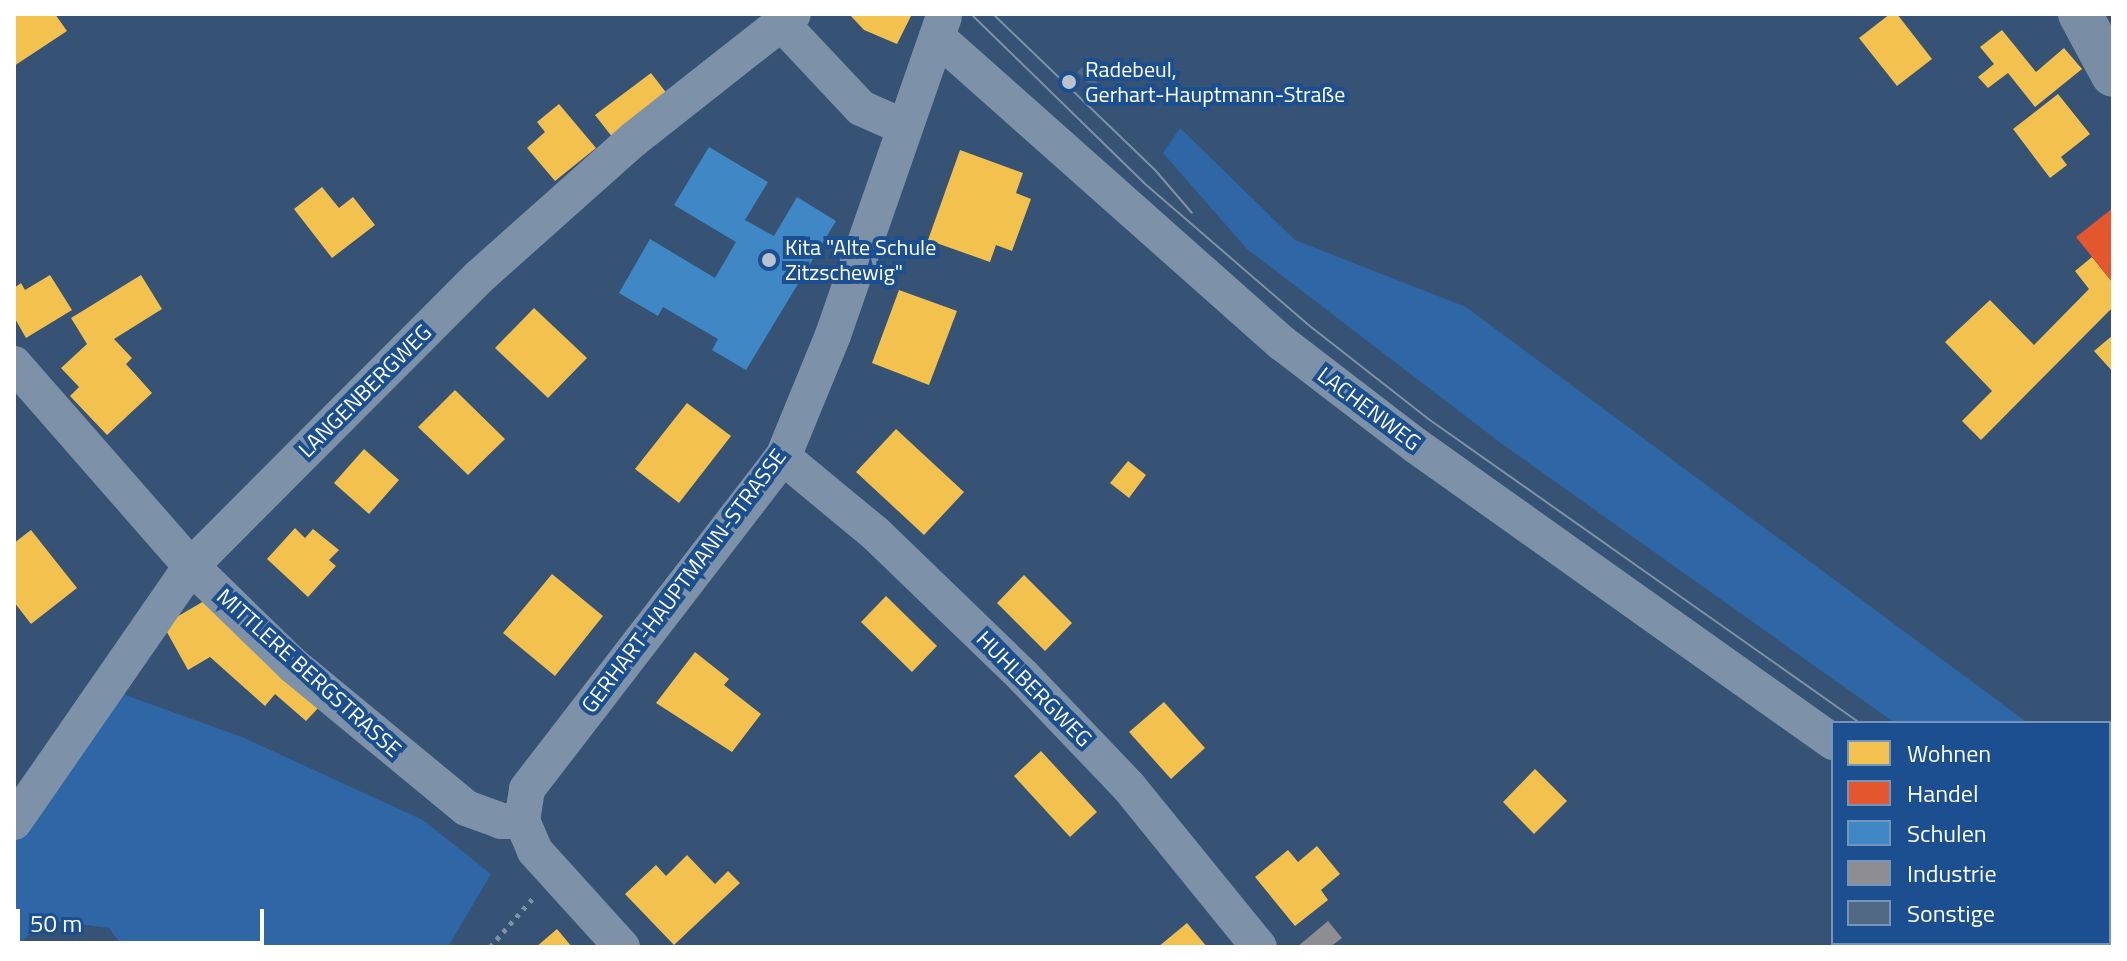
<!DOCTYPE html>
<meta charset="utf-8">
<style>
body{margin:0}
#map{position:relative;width:2127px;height:961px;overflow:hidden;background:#365274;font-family:"Titillium Web",sans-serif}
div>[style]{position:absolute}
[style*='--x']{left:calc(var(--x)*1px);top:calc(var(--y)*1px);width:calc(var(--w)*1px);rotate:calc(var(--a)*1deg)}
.green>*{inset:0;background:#2f66a5}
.homes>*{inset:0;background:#f2c14e}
.shops>*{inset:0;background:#e4572e}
.schools>*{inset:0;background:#3f88c5}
.industry>*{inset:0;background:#8d8d92}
.building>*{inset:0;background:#526984}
.path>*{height:5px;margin-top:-2.5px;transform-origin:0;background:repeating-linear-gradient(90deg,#7d92a8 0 4px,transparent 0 10px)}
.service>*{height:18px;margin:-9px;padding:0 9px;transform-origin:9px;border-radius:9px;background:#7d92a8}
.minor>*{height:36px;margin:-18px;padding:0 18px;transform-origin:18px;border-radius:18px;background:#7d92a8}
.secondary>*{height:44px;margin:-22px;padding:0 22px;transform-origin:22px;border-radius:22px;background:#798da4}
.tram>*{height:2px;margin:-1px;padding:0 1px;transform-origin:1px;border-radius:1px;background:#7e92a7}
.dots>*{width:22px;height:22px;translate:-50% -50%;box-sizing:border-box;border:4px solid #1b4f8f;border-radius:50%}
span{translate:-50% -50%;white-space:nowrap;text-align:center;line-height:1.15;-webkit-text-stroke:8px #1b4f8f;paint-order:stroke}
.poi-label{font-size:22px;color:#fff}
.left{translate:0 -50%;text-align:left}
.street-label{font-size:22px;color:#fff}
.frame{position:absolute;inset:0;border:16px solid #fff;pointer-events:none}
.legend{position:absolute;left:1831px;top:721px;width:280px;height:224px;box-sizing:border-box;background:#1b4f8f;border:2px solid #7695bc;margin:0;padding:10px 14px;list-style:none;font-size:24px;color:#fff}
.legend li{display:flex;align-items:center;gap:16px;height:40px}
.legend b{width:40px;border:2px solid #7695bc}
.scale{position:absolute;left:16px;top:909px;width:248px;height:36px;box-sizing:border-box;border:4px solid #fff;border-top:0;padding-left:10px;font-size:24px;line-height:28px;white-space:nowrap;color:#fff;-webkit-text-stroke:6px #1b4f8f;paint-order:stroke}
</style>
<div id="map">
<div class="green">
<div style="clip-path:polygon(1180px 128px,1295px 240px,1466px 307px,2028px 723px,1895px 723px,1502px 444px,1247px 249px,1163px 153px)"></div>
<div style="clip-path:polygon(117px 692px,242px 737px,423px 820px,491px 874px,448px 947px,123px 947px,109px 928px,48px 920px,14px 947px,14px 841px)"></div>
<div style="clip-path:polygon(2109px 783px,2113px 786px,2113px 878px,2109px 875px)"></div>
</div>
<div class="homes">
<div style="clip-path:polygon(14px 14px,55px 14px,67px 31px,14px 66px)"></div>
<div style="clip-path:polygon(849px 14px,912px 14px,897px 44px,864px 30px)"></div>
<div style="clip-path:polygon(1890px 14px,1897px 14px,1932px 59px,1897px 86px,1859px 38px)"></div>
<div style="clip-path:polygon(2002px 30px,2036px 72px,2064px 48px,2082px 69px,2035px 107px,2008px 73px,1988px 88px,1978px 77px,1994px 64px,1980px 47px)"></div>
<div style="clip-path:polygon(651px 73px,668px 95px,613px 138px,595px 115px)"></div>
<div style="clip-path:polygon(2058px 94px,2090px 134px,2061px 157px,2067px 165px,2050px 178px,2013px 129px)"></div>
<div style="clip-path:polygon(559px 104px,596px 148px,555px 181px,527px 148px,545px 132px,537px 122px)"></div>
<div style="clip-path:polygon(960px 150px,1023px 173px,1016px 193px,1031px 199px,1012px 251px,996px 245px,990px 262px,928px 240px)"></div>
<div style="clip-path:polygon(322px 187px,339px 208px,353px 197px,375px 225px,332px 258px,294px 209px)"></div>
<div style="clip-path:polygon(2092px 257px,2113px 283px,2113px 307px,1981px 440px,1962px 421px,1992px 391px,1945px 342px,1990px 300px,2034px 345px,2089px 289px,2075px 271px)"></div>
<div style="clip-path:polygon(50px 275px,72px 310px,26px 338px,14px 317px,14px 288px,21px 283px,25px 290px)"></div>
<div style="clip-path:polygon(141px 275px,162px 309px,114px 339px,132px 358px,126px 364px,152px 393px,107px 435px,70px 396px,79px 387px,61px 368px,87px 344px,71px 318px)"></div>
<div style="clip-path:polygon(899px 290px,957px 311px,929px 385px,872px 363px)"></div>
<div style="clip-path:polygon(534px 308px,587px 358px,548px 398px,495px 348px)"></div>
<div style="clip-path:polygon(2113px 335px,2113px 372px,2094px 351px)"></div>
<div style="clip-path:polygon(455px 390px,505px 439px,468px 475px,418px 427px)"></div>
<div style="clip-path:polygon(687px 403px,731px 436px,679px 503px,635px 469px)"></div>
<div style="clip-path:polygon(896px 429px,964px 492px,924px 535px,856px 472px)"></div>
<div style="clip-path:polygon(364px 449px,399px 480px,369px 514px,334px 483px)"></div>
<div style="clip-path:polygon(1128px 461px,1146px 475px,1129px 498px,1110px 483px)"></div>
<div style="clip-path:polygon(295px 528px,305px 538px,313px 529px,339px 550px,329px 560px,336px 566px,308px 597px,267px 559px)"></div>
<div style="clip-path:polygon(31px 530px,77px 588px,31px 624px,14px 602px,14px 543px)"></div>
<div style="clip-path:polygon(552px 574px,603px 616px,555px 676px,503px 633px)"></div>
<div style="clip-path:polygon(1024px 575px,1072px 623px,1045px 651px,997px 603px)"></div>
<div style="clip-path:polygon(886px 596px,937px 646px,912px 672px,861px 622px)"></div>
<div style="clip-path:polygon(204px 601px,321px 705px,306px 721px,275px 694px,265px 706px,210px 657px,188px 670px,163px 625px)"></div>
<div style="clip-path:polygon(695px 652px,729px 679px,724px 685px,761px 714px,732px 752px,656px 703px)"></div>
<div style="clip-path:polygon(1164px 702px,1205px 748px,1171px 779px,1129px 732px)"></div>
<div style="clip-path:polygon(1041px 751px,1097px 812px,1070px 837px,1014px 776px)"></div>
<div style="clip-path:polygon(1535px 769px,1567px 801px,1534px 834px,1503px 802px)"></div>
<div style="clip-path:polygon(1317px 846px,1340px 874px,1321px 890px,1328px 900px,1295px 926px,1255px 877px,1288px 850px,1298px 862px)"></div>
<div style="clip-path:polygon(687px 855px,715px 884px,728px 871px,740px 883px,674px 945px,625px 894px,656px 865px,666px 876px)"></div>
<div style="clip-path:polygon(1187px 923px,1207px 947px,1158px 947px)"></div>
<div style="clip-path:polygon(557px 929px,572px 947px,536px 947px)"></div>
</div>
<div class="shops">
<div style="clip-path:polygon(2113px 208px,2113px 283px,2076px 237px)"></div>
</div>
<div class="schools">
<div style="clip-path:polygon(709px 147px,768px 182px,745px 220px,774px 236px,797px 197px,836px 221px,746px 370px,712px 350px,718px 339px,663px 307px,658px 316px,619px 293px,650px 239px,715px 278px,736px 242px,674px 205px)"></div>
</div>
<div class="industry">
<div style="clip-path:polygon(1328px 921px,1342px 938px,1330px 947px,1297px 947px)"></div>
</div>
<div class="building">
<div style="clip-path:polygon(1082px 67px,1098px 83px,1093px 88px,1077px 72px)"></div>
<div style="clip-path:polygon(1852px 943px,1983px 943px,1848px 947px)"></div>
</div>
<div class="path">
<div style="--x:490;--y:947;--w:65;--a:-48.7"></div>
</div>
<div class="service">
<div style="--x:2109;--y:931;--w:4;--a:27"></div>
</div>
<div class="minor">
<div style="--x:784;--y:26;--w:112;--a:46.8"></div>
<div style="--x:861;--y:108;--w:47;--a:23.8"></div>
<div style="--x:937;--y:37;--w:461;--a:41.6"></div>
<div style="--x:1282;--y:343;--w:168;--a:37.5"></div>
<div style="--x:1415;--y:445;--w:513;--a:35.39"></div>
<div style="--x:14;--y:364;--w:269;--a:48.8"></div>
<div style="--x:191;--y:566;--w:144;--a:44.2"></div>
<div style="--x:294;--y:666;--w:223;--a:39.5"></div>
<div style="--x:466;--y:808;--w:37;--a:20"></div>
<div style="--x:501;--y:821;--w:21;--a:0"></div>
<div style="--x:783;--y:457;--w:119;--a:39.6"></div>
<div style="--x:875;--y:533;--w:206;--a:44"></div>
<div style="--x:1023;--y:676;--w:153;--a:46.3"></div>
<div style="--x:1129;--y:787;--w:206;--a:50.9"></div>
<div style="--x:14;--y:822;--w:311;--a:-55.3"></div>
<div style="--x:191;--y:566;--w:408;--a:-45.1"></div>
<div style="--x:479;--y:277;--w:208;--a:-41.7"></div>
<div style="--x:634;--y:139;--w:202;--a:-38.2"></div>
<div style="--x:622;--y:947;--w:130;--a:-132.2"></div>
<div style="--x:535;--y:851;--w:33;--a:-113"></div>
<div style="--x:522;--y:821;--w:32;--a:-81"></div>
<div style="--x:527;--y:789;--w:419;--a:-52.4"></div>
<div style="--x:783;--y:457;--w:132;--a:-67.7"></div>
<div style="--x:833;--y:335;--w:337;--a:-70.8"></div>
</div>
<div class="secondary">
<div style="--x:2080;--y:14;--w:69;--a:61.6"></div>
</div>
<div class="tram">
<div style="--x:971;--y:14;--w:242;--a:44.3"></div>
<div style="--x:1144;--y:183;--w:214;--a:40.8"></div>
<div style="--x:1306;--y:323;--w:154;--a:38.1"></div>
<div style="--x:1427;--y:418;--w:530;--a:35.16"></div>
<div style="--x:993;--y:14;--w:226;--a:43.9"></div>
<div style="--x:1156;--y:171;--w:55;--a:49.4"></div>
<div style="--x:2109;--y:896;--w:5;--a:37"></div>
</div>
<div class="dots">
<div style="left:1069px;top:82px;background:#b9c2ce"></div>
<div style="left:769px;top:260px;background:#b9c2ce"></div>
</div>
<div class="poi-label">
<span class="left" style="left:1085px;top:82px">Radebeul,<br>Gerhart-Hauptmann-Straße</span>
<span class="left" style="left:785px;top:260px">Kita "Alte Schule<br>Zitzschewig"</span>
</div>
<div class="street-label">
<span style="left:365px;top:391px;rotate:-45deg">LANGENBERGWEG</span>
<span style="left:1369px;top:409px;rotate:37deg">LACHENWEG</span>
<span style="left:684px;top:581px;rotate:-53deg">GERHART-HAUPTMANN-STRASSE</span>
<span style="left:309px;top:673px;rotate:42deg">MITTLERE BERGSTRASSE</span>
<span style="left:1034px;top:689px;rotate:45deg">HUHLBERGWEG</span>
</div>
<div class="frame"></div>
<ul class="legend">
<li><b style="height:22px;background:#f2c14e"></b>Wohnen</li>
<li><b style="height:22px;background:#e4572e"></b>Handel</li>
<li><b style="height:22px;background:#3f88c5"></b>Schulen</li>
<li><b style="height:22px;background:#8d8d92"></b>Industrie</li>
<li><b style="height:22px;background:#526984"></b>Sonstige</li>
</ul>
<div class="scale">50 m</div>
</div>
